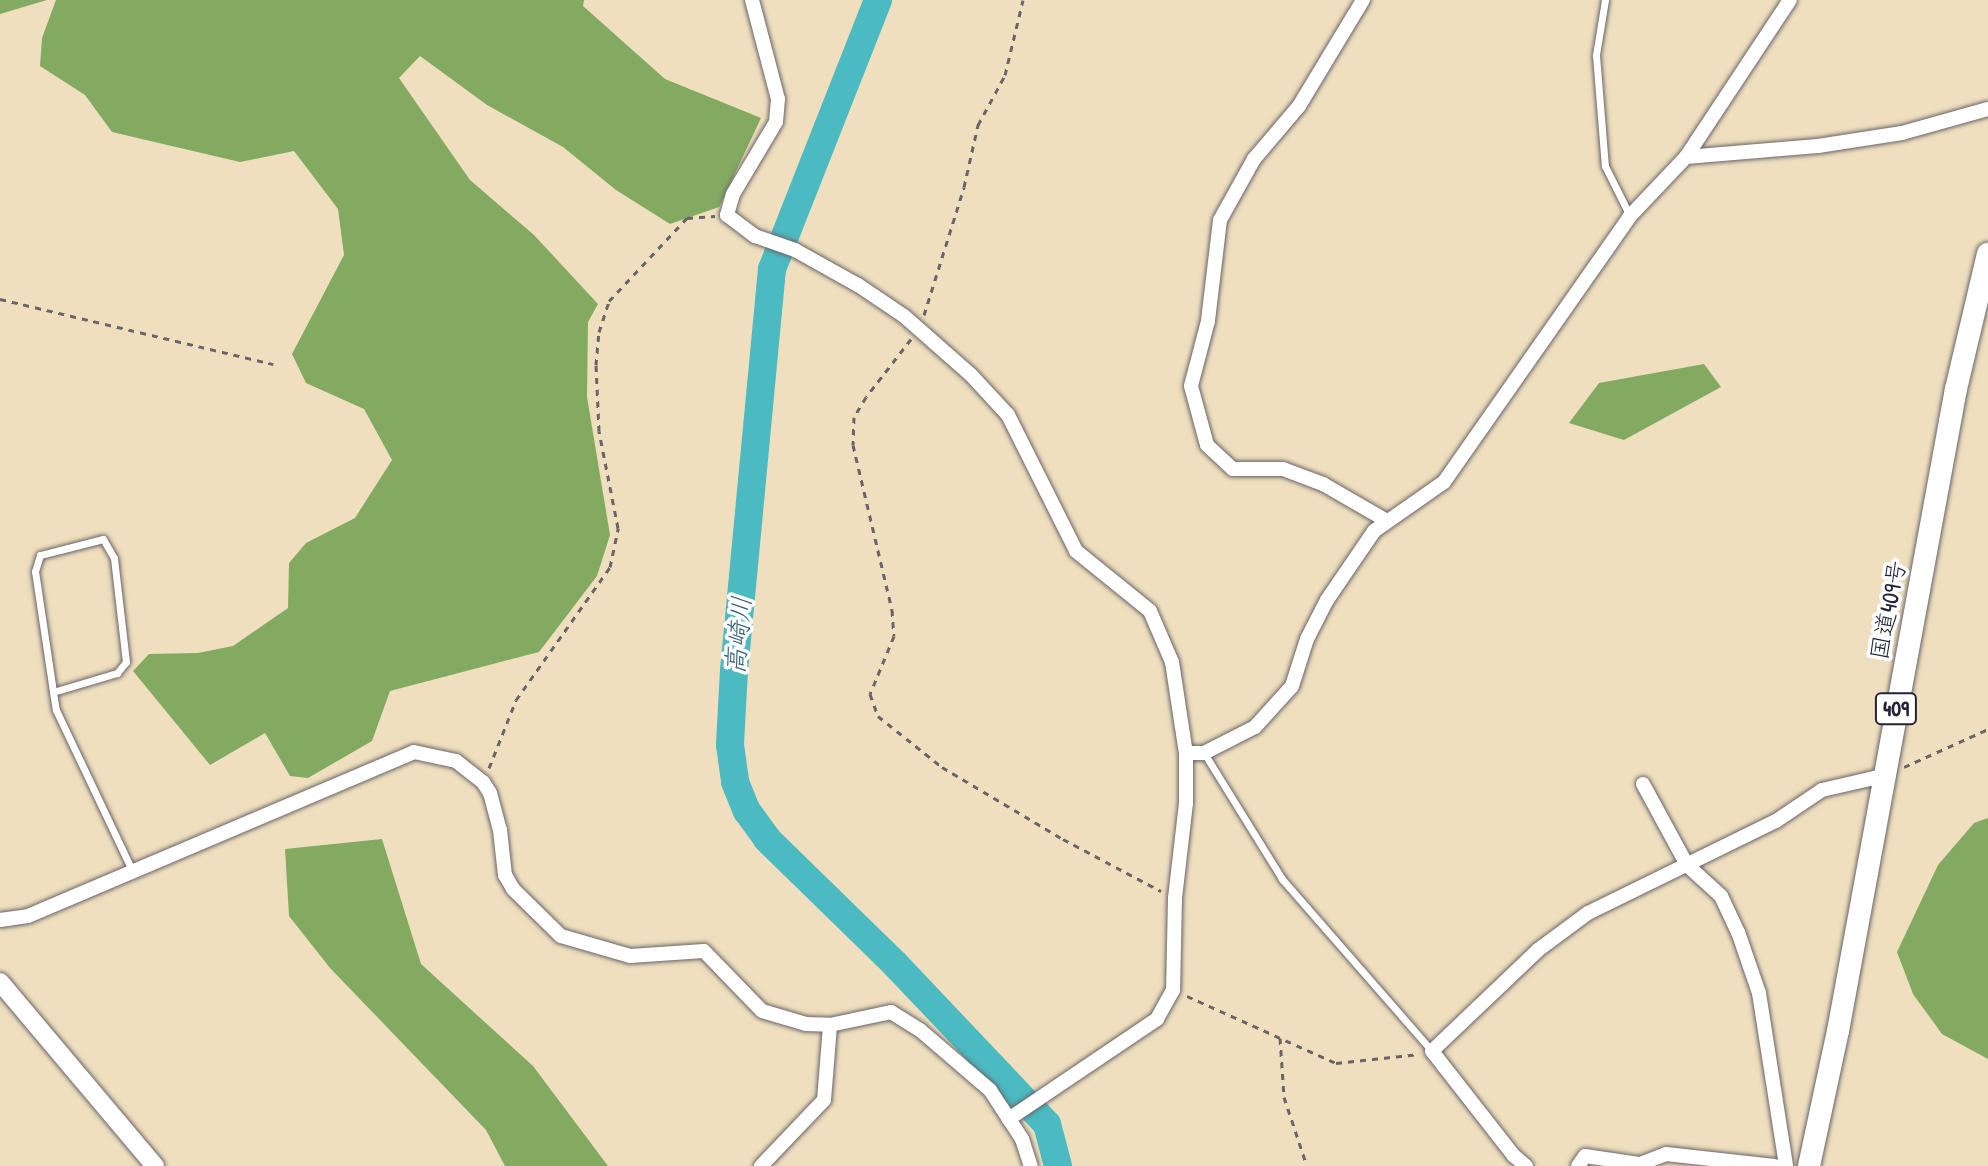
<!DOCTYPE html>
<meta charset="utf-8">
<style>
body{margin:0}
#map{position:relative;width:1988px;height:1166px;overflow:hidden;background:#efdfbe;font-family:"Patrick Hand","Klee One",sans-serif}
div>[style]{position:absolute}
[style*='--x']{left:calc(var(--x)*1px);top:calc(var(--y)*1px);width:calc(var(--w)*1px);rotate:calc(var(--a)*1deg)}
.forest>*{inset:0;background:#83aa61}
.river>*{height:28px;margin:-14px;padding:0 14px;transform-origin:14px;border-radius:14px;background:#4bbac1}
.path>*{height:3px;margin-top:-1.5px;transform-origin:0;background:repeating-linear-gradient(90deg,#6a6469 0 6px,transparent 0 12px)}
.roads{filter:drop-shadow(0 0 2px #6a6469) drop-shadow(0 0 2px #6a6469)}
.service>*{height:7px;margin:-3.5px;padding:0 3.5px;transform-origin:3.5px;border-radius:3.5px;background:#fff}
.minor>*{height:14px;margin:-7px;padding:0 7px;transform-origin:7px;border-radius:7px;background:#fff}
.tertiary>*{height:18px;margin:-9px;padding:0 9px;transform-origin:9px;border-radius:9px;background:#fff}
.trunk>*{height:22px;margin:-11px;padding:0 11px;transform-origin:11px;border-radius:11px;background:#fff}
span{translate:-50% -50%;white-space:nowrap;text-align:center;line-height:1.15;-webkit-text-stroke:7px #fff;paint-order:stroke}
.shield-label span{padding:2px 6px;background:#fff;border:2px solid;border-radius:6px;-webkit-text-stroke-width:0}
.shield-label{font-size:22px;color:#22223b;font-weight:700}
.street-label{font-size:24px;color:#22223b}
.water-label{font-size:26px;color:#325f71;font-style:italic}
</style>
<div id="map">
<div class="forest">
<div style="clip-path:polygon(0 0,47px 0,0 14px)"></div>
<div style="clip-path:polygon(56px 0,584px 0,583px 6px,665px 79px,761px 118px,719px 207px,670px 224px,616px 190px,563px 147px,487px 105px,420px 56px,399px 78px,470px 180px,534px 235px,598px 304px,588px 322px,587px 397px,610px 535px,597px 576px,539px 652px,390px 691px,372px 741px,308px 778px,290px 776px,265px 733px,210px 765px,133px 671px,149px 654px,198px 653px,233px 646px,288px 608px,289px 563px,306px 543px,355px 518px,392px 460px,364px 409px,306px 383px,292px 354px,344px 255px,338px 209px,294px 151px,240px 162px,112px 132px,85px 95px,40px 66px,42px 38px)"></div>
<div style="clip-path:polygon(1704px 364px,1721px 387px,1624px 440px,1569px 423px,1599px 383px)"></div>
<div style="clip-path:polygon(1988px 818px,1988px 1059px,1942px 1034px,1913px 994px,1897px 952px,1938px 865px,1974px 823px)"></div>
<div style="clip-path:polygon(382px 839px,421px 964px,533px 1066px,608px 1166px,505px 1166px,486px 1130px,330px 968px,289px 916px,285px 849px)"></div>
</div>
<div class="river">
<div style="--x:878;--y:0;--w:289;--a:111.5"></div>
<div style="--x:772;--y:269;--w:403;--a:95.4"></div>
<div style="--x:734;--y:670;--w:75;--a:93.1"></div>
<div style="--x:730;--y:745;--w:37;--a:82"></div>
<div style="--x:735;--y:782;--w:31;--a:68"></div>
<div style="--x:747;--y:811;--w:34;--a:54"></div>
<div style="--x:767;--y:839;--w:179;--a:44.3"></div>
<div style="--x:895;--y:964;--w:221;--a:46.5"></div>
<div style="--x:1047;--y:1124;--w:43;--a:75.3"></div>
</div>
<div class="path">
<div style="--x:0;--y:299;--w:281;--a:13.4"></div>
<div style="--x:924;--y:315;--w:134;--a:-72.6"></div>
<div style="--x:964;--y:187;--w:64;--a:-77.3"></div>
<div style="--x:978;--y:125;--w:57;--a:-61.6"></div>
<div style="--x:1005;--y:75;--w:77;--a:-76.5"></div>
<div style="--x:911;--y:339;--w:73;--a:127.8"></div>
<div style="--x:866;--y:397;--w:23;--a:121"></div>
<div style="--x:854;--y:417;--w:28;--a:92"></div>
<div style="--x:853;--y:445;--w:170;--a:76.7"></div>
<div style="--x:892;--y:610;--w:26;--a:86"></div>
<div style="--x:894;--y:636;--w:63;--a:112.5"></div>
<div style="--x:870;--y:694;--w:23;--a:70"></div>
<div style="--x:878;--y:716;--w:82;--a:38.6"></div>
<div style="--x:942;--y:767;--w:141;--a:30.8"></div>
<div style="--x:1063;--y:839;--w:111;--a:28"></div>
<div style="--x:1904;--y:767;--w:92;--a:-24.3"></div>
<div style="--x:489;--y:768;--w:73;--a:-68.3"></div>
<div style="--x:516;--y:700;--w:163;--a:-54.7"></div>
<div style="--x:610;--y:567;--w:40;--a:-78"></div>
<div style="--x:618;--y:528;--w:99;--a:-101.1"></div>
<div style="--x:599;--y:431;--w:66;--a:-92.6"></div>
<div style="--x:596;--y:365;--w:33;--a:-85"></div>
<div style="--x:599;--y:332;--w:33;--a:-72"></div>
<div style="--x:609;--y:301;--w:114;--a:-46.8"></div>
<div style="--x:687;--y:218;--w:28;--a:-4"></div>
<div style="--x:1187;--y:996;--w:163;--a:24.2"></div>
<div style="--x:1336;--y:1063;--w:84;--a:-6.1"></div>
<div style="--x:1280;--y:1038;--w:59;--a:86.1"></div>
<div style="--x:1284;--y:1097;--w:73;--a:71.6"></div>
</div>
<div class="roads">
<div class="service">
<div style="--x:1605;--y:0;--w:56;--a:99.3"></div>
<div style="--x:1596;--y:55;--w:111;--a:85.4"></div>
<div style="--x:1605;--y:166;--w:56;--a:63.4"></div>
<div style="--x:53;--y:692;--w:67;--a:-16.5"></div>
<div style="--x:117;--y:673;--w:14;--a:-51"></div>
<div style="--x:126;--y:662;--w:105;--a:-96.6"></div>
<div style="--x:114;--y:558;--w:22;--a:-120"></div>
<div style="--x:103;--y:539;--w:65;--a:165.7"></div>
<div style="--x:40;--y:555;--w:17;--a:107"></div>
<div style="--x:35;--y:571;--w:122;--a:81.5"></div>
<div style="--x:53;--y:692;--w:18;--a:81"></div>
<div style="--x:56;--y:710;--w:177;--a:64.6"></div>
<div style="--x:1204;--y:753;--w:148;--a:58.2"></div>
<div style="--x:1282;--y:879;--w:228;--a:48.9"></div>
</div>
<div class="minor">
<div style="--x:752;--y:0;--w:102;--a:75.3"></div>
<div style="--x:778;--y:99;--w:23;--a:95"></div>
<div style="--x:776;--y:122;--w:84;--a:120.8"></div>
<div style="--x:733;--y:194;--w:22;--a:106"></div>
<div style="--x:727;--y:215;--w:35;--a:37"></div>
<div style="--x:755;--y:236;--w:42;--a:19.3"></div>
<div style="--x:795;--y:250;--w:72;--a:29.1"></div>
<div style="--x:858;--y:285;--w:55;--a:34"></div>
<div style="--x:904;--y:316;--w:89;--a:41.4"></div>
<div style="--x:971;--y:375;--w:54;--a:47.2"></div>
<div style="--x:1008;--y:415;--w:152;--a:63.4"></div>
<div style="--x:1076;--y:551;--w:95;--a:39"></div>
<div style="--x:1150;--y:611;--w:56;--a:66.7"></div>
<div style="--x:1172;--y:662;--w:92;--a:81.3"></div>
<div style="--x:1186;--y:753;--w:50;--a:90"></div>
<div style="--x:1186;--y:803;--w:96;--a:96.6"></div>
<div style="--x:1175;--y:898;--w:92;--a:91.2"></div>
<div style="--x:1173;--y:990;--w:33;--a:119"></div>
<div style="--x:1157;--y:1019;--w:179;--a:146"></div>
<div style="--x:1363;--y:0;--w:124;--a:121.1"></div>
<div style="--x:1299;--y:106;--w:70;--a:130.3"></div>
<div style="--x:1254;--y:159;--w:70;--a:119.1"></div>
<div style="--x:1220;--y:220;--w:102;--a:96.8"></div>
<div style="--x:1208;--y:321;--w:67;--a:104.7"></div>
<div style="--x:1191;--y:386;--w:61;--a:74.8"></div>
<div style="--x:1207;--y:445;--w:35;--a:43"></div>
<div style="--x:1233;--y:469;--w:50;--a:0"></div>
<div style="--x:1283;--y:469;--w:43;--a:20.6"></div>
<div style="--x:1323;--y:484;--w:74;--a:30"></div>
<div style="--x:1686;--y:157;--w:132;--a:-4.8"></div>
<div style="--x:1818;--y:146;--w:85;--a:-8.8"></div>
<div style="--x:1902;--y:133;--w:89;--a:-15.6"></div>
<div style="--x:1186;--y:753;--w:18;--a:0"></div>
<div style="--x:1204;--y:753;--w:57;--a:-27"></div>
<div style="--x:1255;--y:727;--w:55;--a:-47.9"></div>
<div style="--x:1292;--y:686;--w:49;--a:-72.3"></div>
<div style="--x:1307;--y:639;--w:44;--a:-62.9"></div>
<div style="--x:1327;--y:600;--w:83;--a:-55.7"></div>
<div style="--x:1374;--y:531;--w:85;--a:-35"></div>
<div style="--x:1444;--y:482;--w:325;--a:-55"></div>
<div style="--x:1630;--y:216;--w:81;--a:-46.5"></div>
<div style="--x:1686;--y:157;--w:188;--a:-56.5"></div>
<div style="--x:1643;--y:784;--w:92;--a:61.5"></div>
<div style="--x:1687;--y:865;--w:46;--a:42.4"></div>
<div style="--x:1721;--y:896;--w:40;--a:65"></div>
<div style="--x:1738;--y:932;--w:65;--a:71"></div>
<div style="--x:1759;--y:993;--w:175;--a:81.1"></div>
<div style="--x:0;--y:920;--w:28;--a:-8"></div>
<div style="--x:28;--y:916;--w:419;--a:-23"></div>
<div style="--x:414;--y:752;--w:43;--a:12.1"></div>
<div style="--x:456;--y:761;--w:34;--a:38"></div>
<div style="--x:483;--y:782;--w:13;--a:58"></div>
<div style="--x:490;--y:793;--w:38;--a:75"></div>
<div style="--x:500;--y:830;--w:45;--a:83.7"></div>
<div style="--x:505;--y:875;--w:16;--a:60"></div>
<div style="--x:513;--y:889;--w:67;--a:44.4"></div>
<div style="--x:561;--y:936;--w:72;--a:16.2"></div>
<div style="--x:630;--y:956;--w:74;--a:-3.9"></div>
<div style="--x:704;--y:951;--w:83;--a:46"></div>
<div style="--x:762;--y:1011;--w:46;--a:16.5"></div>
<div style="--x:806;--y:1024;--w:24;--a:2"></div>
<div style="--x:830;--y:1025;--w:62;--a:-12"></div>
<div style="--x:891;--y:1012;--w:34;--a:32"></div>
<div style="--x:920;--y:1030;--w:92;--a:40.6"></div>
<div style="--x:990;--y:1090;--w:59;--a:56.9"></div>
<div style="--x:1022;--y:1139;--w:28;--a:72"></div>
<div style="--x:761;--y:1166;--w:91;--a:-46.3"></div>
<div style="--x:824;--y:1100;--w:75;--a:-85.4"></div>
<div style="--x:1526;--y:1166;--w:16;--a:-140"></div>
<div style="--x:1514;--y:1156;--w:133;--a:-128"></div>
<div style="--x:1432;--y:1051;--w:146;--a:-43.6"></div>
<div style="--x:1538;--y:950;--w:62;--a:-36.5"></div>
<div style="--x:1588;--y:913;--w:209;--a:-26.1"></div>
<div style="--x:1776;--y:821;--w:55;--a:-34"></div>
<div style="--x:1822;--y:790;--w:63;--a:-12.9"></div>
<div style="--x:1578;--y:1166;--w:12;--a:-55"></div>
<div style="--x:1585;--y:1156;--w:56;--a:8.3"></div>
<div style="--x:1640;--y:1164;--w:28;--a:-21"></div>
<div style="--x:1666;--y:1154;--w:109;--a:6.3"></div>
</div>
<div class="tertiary">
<div style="--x:0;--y:982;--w:241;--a:49.9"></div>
</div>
<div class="trunk">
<div style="--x:1809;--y:1166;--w:138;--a:-77.9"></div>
<div style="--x:1838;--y:1031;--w:653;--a:-79.59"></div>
<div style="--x:1956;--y:389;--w:139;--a:-76.7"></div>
</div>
</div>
<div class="shield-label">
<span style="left:1896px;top:709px">409</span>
</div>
<div class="street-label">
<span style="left:1888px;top:610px;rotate:-79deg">国道409号</span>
</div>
<div class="water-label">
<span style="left:738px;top:635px;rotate:-85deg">高崎川</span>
</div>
</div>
